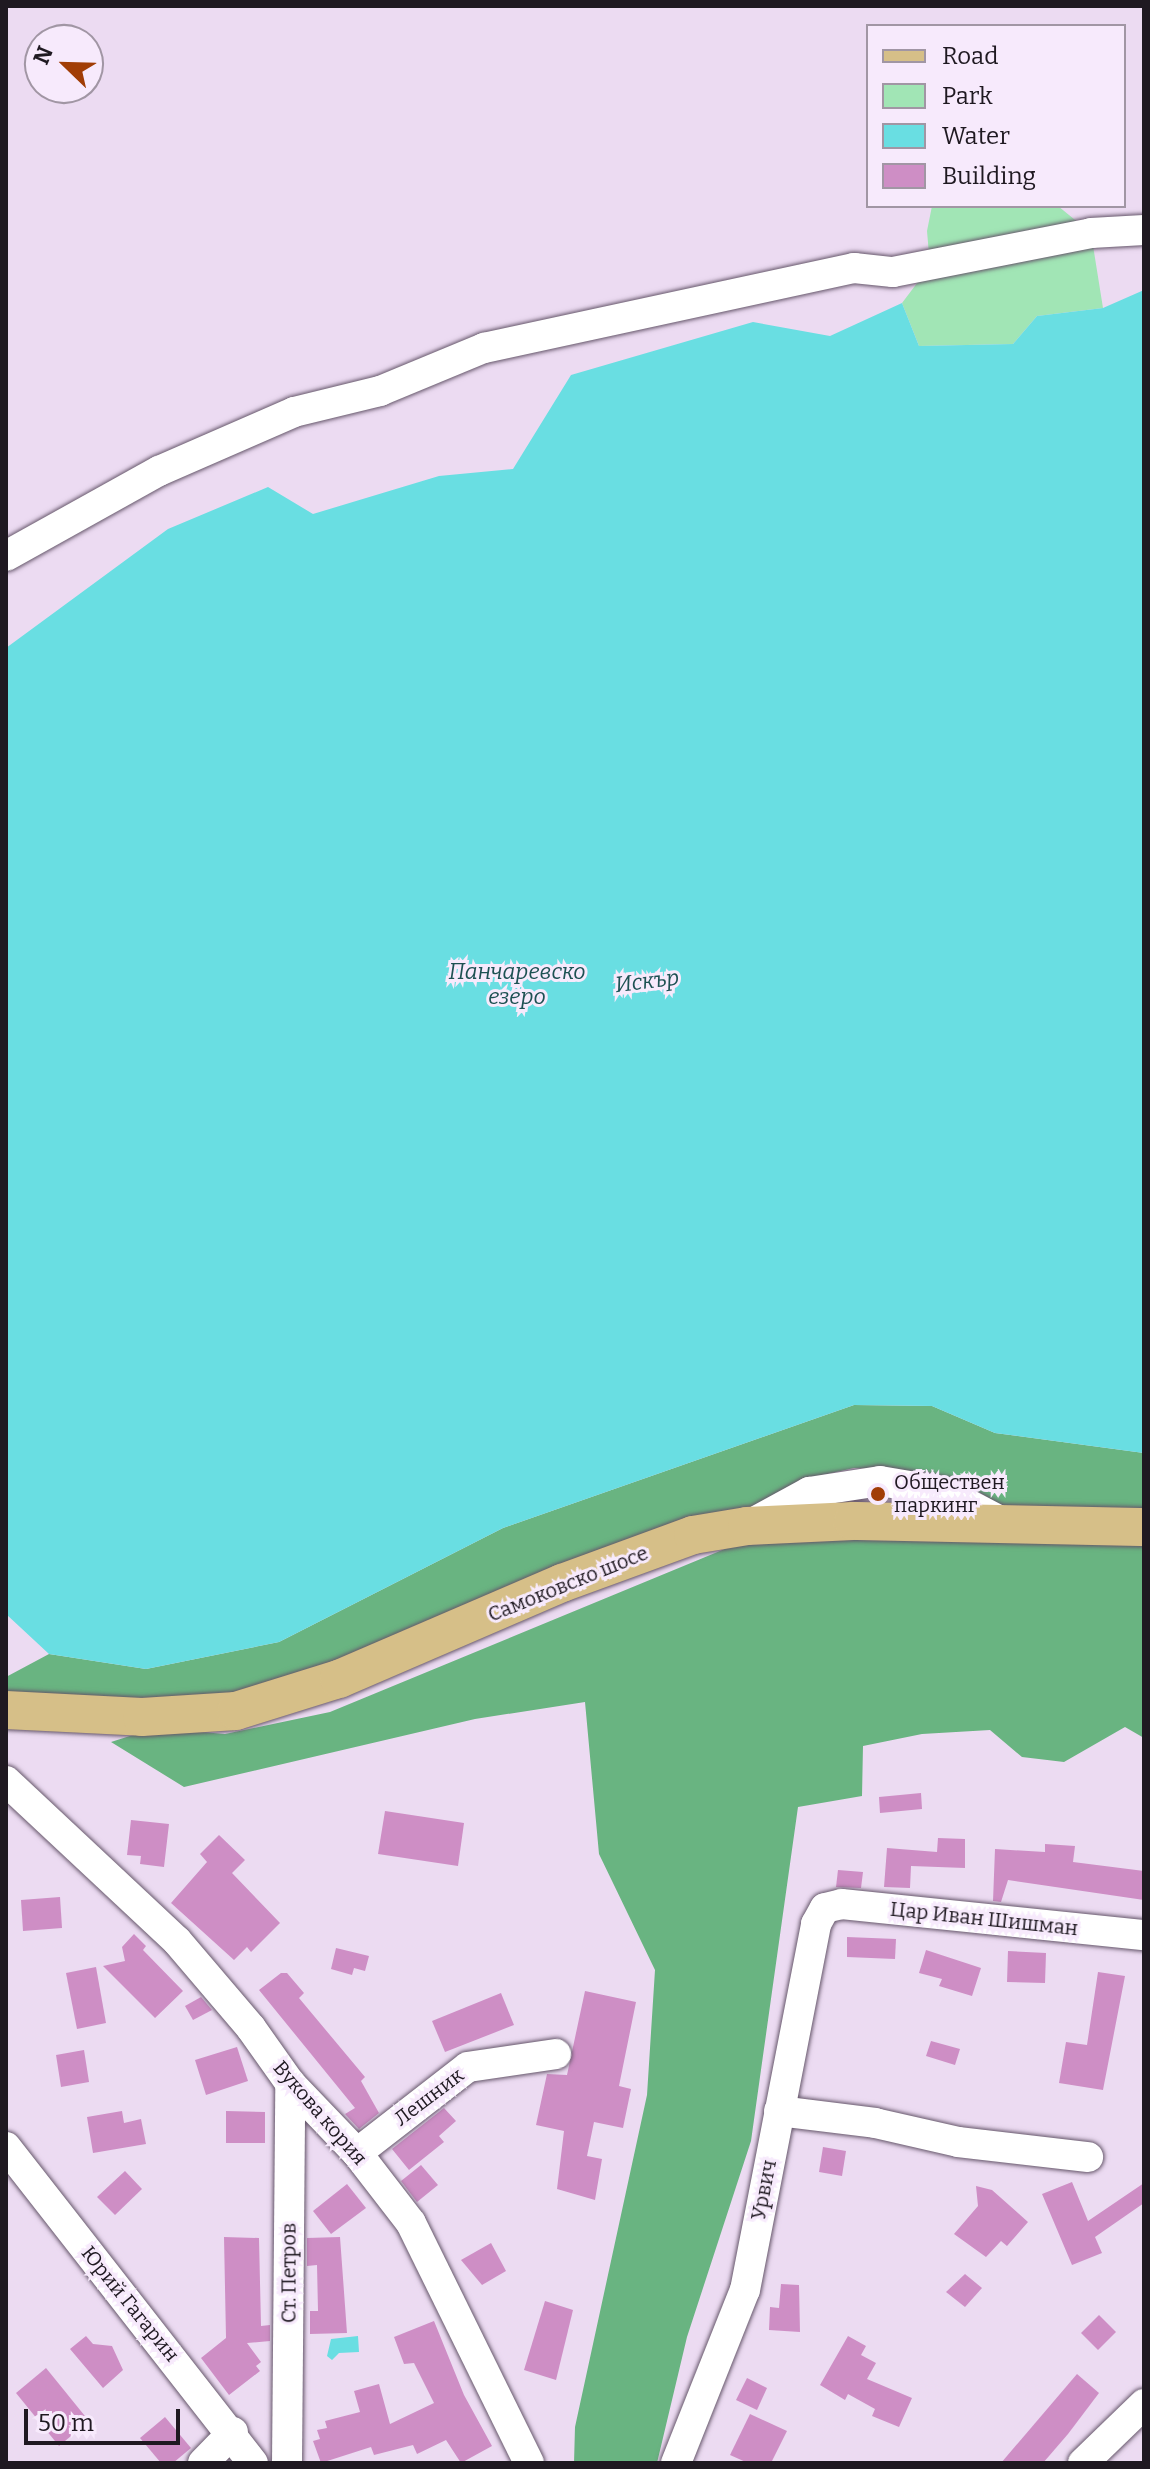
<!DOCTYPE html>
<meta charset="utf-8">
<style>
body{margin:0}
#map{position:relative;width:1150px;height:2469px;overflow:hidden;background:#ecdbf2;font-family:Bitter,serif}
div>[style]{position:absolute}
[style*='--x']{left:calc(var(--x)*1px);top:calc(var(--y)*1px);width:calc(var(--w)*1px);rotate:calc(var(--a)*1deg)}
.green>*{inset:0;background:#a1e5b5}
.forest>*{inset:0;background:#69b481}
.water>*{inset:0;background:#69dee2}
.building>*{inset:0;background:#ce8ec5}
.roads{filter:drop-shadow(0 0 2px #66576b) drop-shadow(0 0 2px #66576b)}
.minor>*{height:30px;margin:-15px;padding:0 15px;transform-origin:15px;border-radius:15px;background:#fff}
.major>*{height:38px;margin:-19px;padding:0 19px;transform-origin:19px;border-radius:19px;background:#d6bf88}
.dots>*{width:22px;height:22px;translate:-50% -50%;box-sizing:border-box;border:4px solid #f7eafc;border-radius:50%}
span{translate:-50% -50%;white-space:nowrap;text-align:center;line-height:1.15;-webkit-text-stroke:6px #f7eafc;paint-order:stroke}
.poi-label{font-size:20px;color:#1f1921}
.left{translate:0 -50%;text-align:left}
.street-label{font-size:20px;color:#1f1921}
.water-label{font-size:22px;color:#1d5153;font-style:italic}
.frame{position:absolute;inset:0;border:8px solid #1f1921;pointer-events:none}
.legend{position:absolute;left:866px;top:24px;width:260px;height:184px;box-sizing:border-box;background:#f7eafc;border:2px solid #a196a4;margin:0;padding:10px 14px;list-style:none;font-size:24px;color:#1f1921}
.legend li{display:flex;align-items:center;gap:16px;height:40px}
.legend b{width:40px;border:2px solid #a196a4}
.north{position:absolute;left:24px;top:24px;width:80px;height:80px;box-sizing:border-box;background:#f7eafc;border:2px solid #a196a4;border-radius:50%;rotate:293deg;font-size:22px;font-weight:700;line-height:32px;text-align:center;color:#1f1921}
.north::after{content:'';display:block;margin:auto;width:28px;height:36px;background:#a13d06;clip-path:polygon(50% 0,100% 100%,50% 72%,0 100%)}
.scale{position:absolute;left:24px;top:2409px;width:156px;height:36px;box-sizing:border-box;border:4px solid #1f1921;border-top:0;padding-left:10px;font-size:24px;line-height:28px;white-space:nowrap;color:#1f1921;-webkit-text-stroke:6px #f7eafc;paint-order:stroke}
</style>
<div id="map">
<div class="green">
<div style="clip-path:polygon(932px 206px,1058px 206px,1091px 233px,1103px 308px,1037px 316px,1013px 344px,919px 346px,902px 303px,930px 266px,927px 231px)"></div>
</div>
<div class="forest">
<div style="clip-path:polygon(854px 1405px,932px 1406px,995px 1433px,1144px 1453px,1144px 1523px,1012px 1512px,972px 1488px,927px 1472px,854px 1468px,805px 1479px,742px 1512px,277px 1688px,138px 1705px,6px 1695px,6px 1677px,49px 1654px,146px 1669px,279px 1642px,503px 1528px)"></div>
<div style="clip-path:polygon(920px 1534px,1144px 1540px,1144px 1738px,1125px 1727px,1064px 1762px,1022px 1757px,990px 1730px,922px 1734px,863px 1746px,862px 1796px,798px 1807px,751px 2141px,687px 2337px,657px 2463px,574px 2463px,575px 2427px,647px 2095px,655px 1970px,599px 1854px,585px 1702px,475px 1719px,184px 1787px,111px 1742px,155px 1728px,225px 1734px,330px 1712px,732px 1546px)"></div>
</div>
<div class="water">
<div style="clip-path:polygon(1144px 290px,1144px 1453px,995px 1433px,932px 1406px,854px 1405px,503px 1528px,279px 1642px,146px 1669px,49px 1654px,6px 1614px,6px 648px,168px 529px,268px 487px,313px 514px,439px 476px,513px 469px,571px 375px,753px 322px,830px 336px,902px 303px,919px 346px,1013px 344px,1037px 316px,1103px 308px)"></div>
<div style="clip-path:polygon(358px 2336px,359px 2352px,339px 2353px,332px 2360px,327px 2356px,331px 2339px)"></div>
</div>
<div class="building">
<div style="clip-path:polygon(921px 1793px,922px 1809px,880px 1813px,879px 1797px)"></div>
<div style="clip-path:polygon(385px 1811px,464px 1823px,458px 1866px,378px 1854px)"></div>
<div style="clip-path:polygon(131px 1820px,169px 1824px,164px 1867px,140px 1864px,141px 1856px,127px 1855px)"></div>
<div style="clip-path:polygon(219px 1835px,245px 1860px,232px 1873px,280px 1923px,251px 1952px,247px 1947px,234px 1960px,171px 1903px,207px 1862px,200px 1854px)"></div>
<div style="clip-path:polygon(938px 1838px,965px 1839px,965px 1868px,911px 1866px,910px 1888px,884px 1887px,887px 1848px,937px 1852px)"></div>
<div style="clip-path:polygon(1045px 1844px,1075px 1846px,1073px 1862px,1144px 1871px,1144px 1900px,1008px 1880px,1001px 1902px,993px 1901px,995px 1849px,1045px 1852px)"></div>
<div style="clip-path:polygon(838px 1870px,863px 1872px,861px 1888px,836px 1887px)"></div>
<div style="clip-path:polygon(60px 1897px,62px 1928px,23px 1931px,21px 1900px)"></div>
<div style="clip-path:polygon(134px 1934px,146px 1946px,143px 1950px,183px 1991px,155px 2018px,103px 1966px,125px 1961px,122px 1947px)"></div>
<div style="clip-path:polygon(847px 1937px,896px 1939px,895px 1959px,847px 1957px)"></div>
<div style="clip-path:polygon(336px 1948px,369px 1956px,365px 1971px,354px 1968px,352px 1975px,331px 1969px)"></div>
<div style="clip-path:polygon(926px 1950px,981px 1968px,972px 1996px,939px 1986px,942px 1979px,919px 1973px)"></div>
<div style="clip-path:polygon(1008px 1951px,1046px 1953px,1045px 1983px,1007px 1982px)"></div>
<div style="clip-path:polygon(96px 1967px,106px 2023px,77px 2029px,66px 1973px)"></div>
<div style="clip-path:polygon(1098px 1972px,1125px 1976px,1103px 2090px,1059px 2083px,1066px 2042px,1087px 2045px)"></div>
<div style="clip-path:polygon(281px 1973px,287px 1973px,304px 1993px,299px 1998px,365px 2077px,361px 2081px,379px 2113px,359px 2129px,345px 2114px,355px 2108px,259px 1990px)"></div>
<div style="clip-path:polygon(585px 1991px,636px 2002px,619px 2086px,631px 2089px,623px 2128px,594px 2122px,587px 2156px,602px 2159px,595px 2200px,557px 2189px,564px 2131px,536px 2125px,547px 2074px,567px 2075px)"></div>
<div style="clip-path:polygon(501px 1993px,514px 2025px,445px 2052px,432px 2021px)"></div>
<div style="clip-path:polygon(201px 1997px,212px 2010px,193px 2020px,185px 2006px)"></div>
<div style="clip-path:polygon(931px 2041px,960px 2049px,955px 2065px,926px 2056px)"></div>
<div style="clip-path:polygon(237px 2047px,248px 2081px,206px 2095px,195px 2060px)"></div>
<div style="clip-path:polygon(84px 2050px,89px 2082px,61px 2087px,56px 2055px)"></div>
<div style="clip-path:polygon(444px 2108px,456px 2121px,439px 2136px,444px 2142px,409px 2170px,392px 2149px)"></div>
<div style="clip-path:polygon(122px 2111px,124px 2123px,141px 2119px,146px 2144px,93px 2153px,87px 2117px)"></div>
<div style="clip-path:polygon(226px 2111px,265px 2112px,265px 2143px,226px 2143px)"></div>
<div style="clip-path:polygon(823px 2147px,846px 2151px,842px 2176px,819px 2172px)"></div>
<div style="clip-path:polygon(421px 2165px,438px 2185px,417px 2202px,401px 2181px)"></div>
<div style="clip-path:polygon(125px 2171px,142px 2189px,115px 2215px,97px 2197px)"></div>
<div style="clip-path:polygon(1072px 2182px,1088px 2221px,1144px 2183px,1144px 2203px,1095px 2237px,1102px 2253px,1072px 2265px,1042px 2194px)"></div>
<div style="clip-path:polygon(347px 2184px,366px 2208px,331px 2234px,313px 2211px)"></div>
<div style="clip-path:polygon(976px 2186px,992px 2190px,1028px 2222px,1007px 2246px,1001px 2241px,986px 2257px,954px 2234px,978px 2206px)"></div>
<div style="clip-path:polygon(224px 2237px,259px 2238px,261px 2326px,270px 2325px,270px 2341px,247px 2343px,261px 2362px,256px 2366px,260px 2371px,229px 2395px,201px 2358px,226px 2338px)"></div>
<div style="clip-path:polygon(340px 2237px,347px 2333px,310px 2334px,310px 2311px,318px 2311px,317px 2265px,307px 2266px,307px 2238px)"></div>
<div style="clip-path:polygon(491px 2243px,506px 2271px,482px 2285px,461px 2260px)"></div>
<div style="clip-path:polygon(965px 2274px,982px 2288px,965px 2307px,946px 2292px)"></div>
<div style="clip-path:polygon(781px 2284px,799px 2285px,800px 2332px,769px 2330px,770px 2307px,779px 2308px)"></div>
<div style="clip-path:polygon(545px 2301px,573px 2310px,556px 2380px,524px 2370px)"></div>
<div style="clip-path:polygon(1099px 2315px,1116px 2332px,1098px 2350px,1081px 2333px)"></div>
<div style="clip-path:polygon(434px 2321px,464px 2395px,492px 2446px,461px 2463px,446px 2440px,417px 2454px,413px 2445px,374px 2455px,371px 2447px,321px 2463px,313px 2441px,320px 2439px,317px 2430px,327px 2428px,325px 2421px,360px 2412px,354px 2391px,379px 2384px,390px 2424px,434px 2403px,414px 2363px,404px 2364px,394px 2337px)"></div>
<div style="clip-path:polygon(86px 2336px,93px 2344px,112px 2346px,123px 2370px,103px 2388px,70px 2349px)"></div>
<div style="clip-path:polygon(848px 2336px,866px 2346px,861px 2355px,876px 2363px,867px 2379px,912px 2398px,899px 2427px,872px 2416px,875px 2409px,848px 2394px,845px 2400px,820px 2385px)"></div>
<div style="clip-path:polygon(46px 2368px,89px 2421px,59px 2446px,16px 2393px)"></div>
<div style="clip-path:polygon(1077px 2374px,1099px 2393px,1068px 2434px,1043px 2463px,1001px 2463px)"></div>
<div style="clip-path:polygon(747px 2378px,767px 2388px,757px 2410px,736px 2400px)"></div>
<div style="clip-path:polygon(750px 2414px,787px 2431px,771px 2463px,748px 2463px,730px 2455px)"></div>
<div style="clip-path:polygon(165px 2417px,191px 2448px,173px 2463px,161px 2463px,140px 2438px)"></div>
</div>
<div class="roads">
<div class="minor">
<div style="--x:6;--y:556;--w:175;--a:-29.1"></div>
<div style="--x:159;--y:471;--w:147;--a:-23.6"></div>
<div style="--x:294;--y:412;--w:89;--a:-13.7"></div>
<div style="--x:380;--y:391;--w:113;--a:-22.5"></div>
<div style="--x:484;--y:348;--w:379;--a:-12.2"></div>
<div style="--x:854;--y:268;--w:39;--a:6"></div>
<div style="--x:893;--y:272;--w:202;--a:-11.1"></div>
<div style="--x:1091;--y:233;--w:53;--a:-3.2"></div>
<div style="--x:747;--y:1526;--w:71;--a:-28.7"></div>
<div style="--x:809;--y:1492;--w:72;--a:-8.8"></div>
<div style="--x:880;--y:1481;--w:66;--a:9.6"></div>
<div style="--x:945;--y:1492;--w:67;--a:27.7"></div>
<div style="--x:6;--y:1781;--w:234;--a:43.1"></div>
<div style="--x:177;--y:1941;--w:114;--a:49.6"></div>
<div style="--x:251;--y:2028;--w:67;--a:54.7"></div>
<div style="--x:290;--y:2083;--w:97;--a:46.3"></div>
<div style="--x:357;--y:2153;--w:88;--a:52.4"></div>
<div style="--x:411;--y:2223;--w:267;--a:63.8"></div>
<div style="--x:779;--y:2111;--w:97;--a:7.1"></div>
<div style="--x:875;--y:2123;--w:85;--a:12.9"></div>
<div style="--x:958;--y:2142;--w:131;--a:6.6"></div>
<div style="--x:6;--y:2147;--w:401;--a:52"></div>
<div style="--x:357;--y:2153;--w:140;--a:-37.8"></div>
<div style="--x:468;--y:2067;--w:89;--a:-8.4"></div>
<div style="--x:203;--y:2463;--w:43;--a:-45.9"></div>
<div style="--x:287;--y:2463;--w:380;--a:-89.5"></div>
<div style="--x:676;--y:2463;--w:186;--a:-68.3"></div>
<div style="--x:745;--y:2290;--w:373;--a:-79"></div>
<div style="--x:816;--y:1924;--w:18;--a:-61"></div>
<div style="--x:825;--y:1908;--w:17;--a:-13"></div>
<div style="--x:842;--y:1904;--w:304;--a:5.9"></div>
<div style="--x:1083;--y:2463;--w:85;--a:-44"></div>
</div>
<div class="major">
<div style="--x:6;--y:1710;--w:136;--a:2.9"></div>
<div style="--x:142;--y:1717;--w:94;--a:-3.7"></div>
<div style="--x:236;--y:1711;--w:108;--a:-17.3"></div>
<div style="--x:339;--y:1679;--w:243;--a:-23.3"></div>
<div style="--x:562;--y:1583;--w:140;--a:-20.1"></div>
<div style="--x:693;--y:1535;--w:55;--a:-9.5"></div>
<div style="--x:747;--y:1526;--w:106;--a:-2.7"></div>
<div style="--x:853;--y:1521;--w:291;--a:1.2"></div>
</div>
</div>
<div class="dots">
<div style="left:878px;top:1494px;background:#a13d06"></div>
</div>
<div class="poi-label">
<span class="left" style="left:894px;top:1494px">Обществен<br>паркинг</span>
</div>
<div class="street-label">
<span style="left:568px;top:1584px;rotate:-22deg">Самоковско шосе</span>
<span style="left:984px;top:1919px;rotate:6deg">Цар Иван Шишман</span>
<span style="left:429px;top:2097px;rotate:-37deg">Лешник</span>
<span style="left:320px;top:2113px;rotate:49deg">Вукова кория</span>
<span style="left:764px;top:2190px;rotate:-79deg">Урвич</span>
<span style="left:289px;top:2273px;rotate:-90deg">Ст. Петров</span>
<span style="left:130px;top:2304px;rotate:51deg">Юрий Гагарин</span>
</div>
<div class="water-label">
<span style="left:517px;top:984px">Панчаревско<br>езеро</span>
<span style="left:647px;top:981px;rotate:-7deg">Искър</span>
</div>
<div class="frame"></div>
<ul class="legend">
<li><b style="height:10px;background:#d6bf88"></b>Road</li>
<li><b style="height:22px;background:#a1e5b5"></b>Park</li>
<li><b style="height:22px;background:#69dee2"></b>Water</li>
<li><b style="height:22px;background:#ce8ec5"></b>Building</li>
</ul>
<div class="north">N</div>
<div class="scale">50 m</div>
</div>
